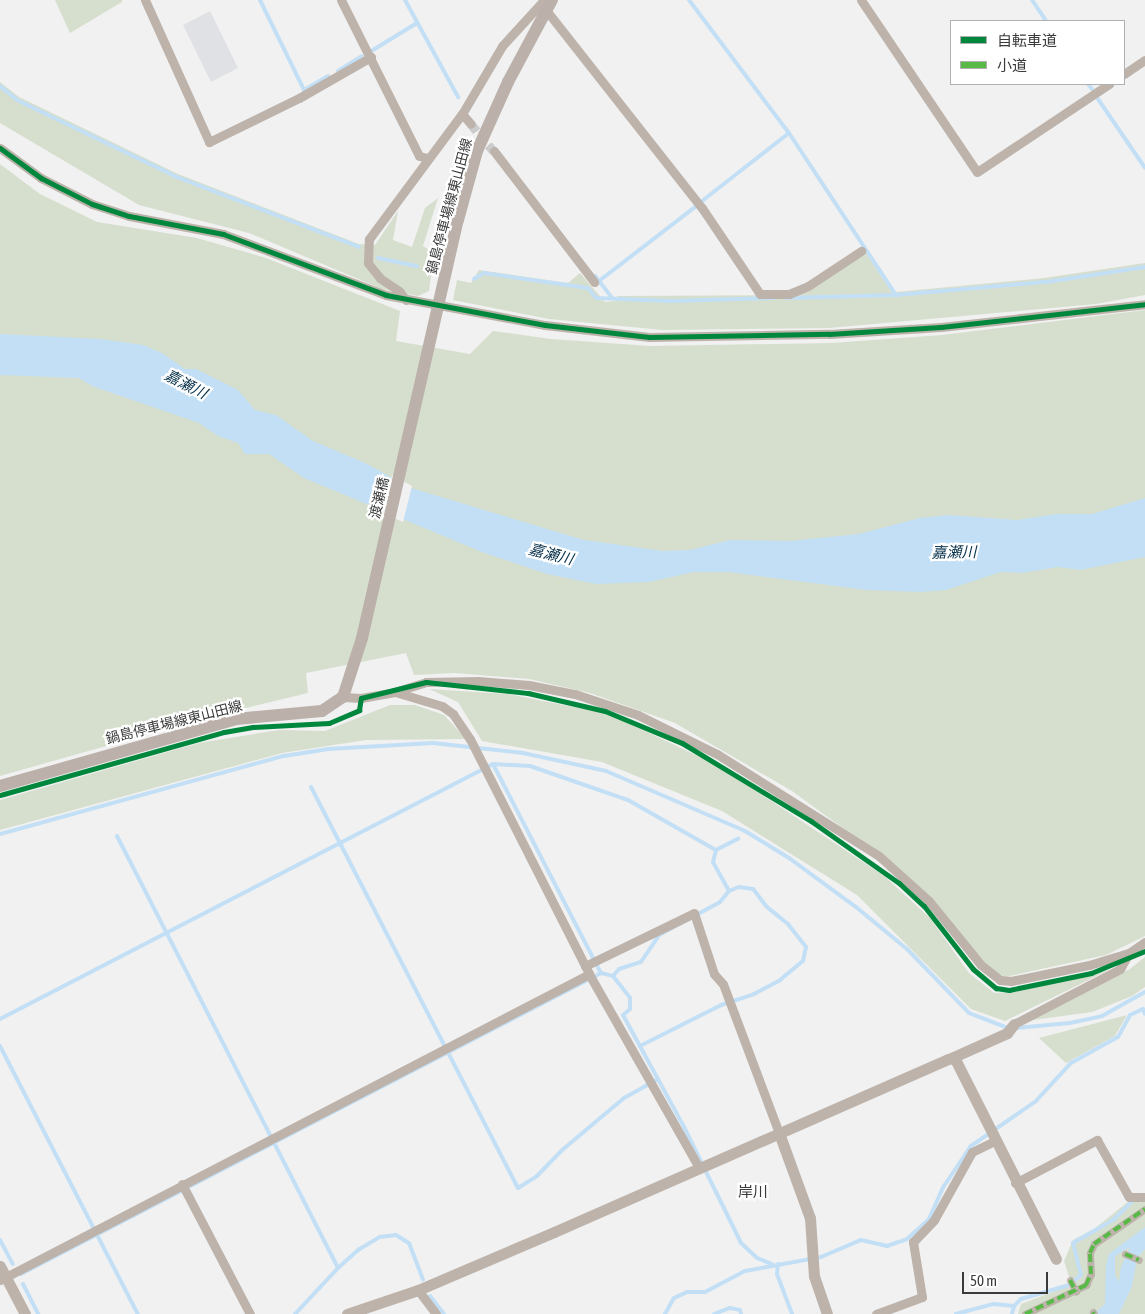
<!DOCTYPE html>
<meta charset="utf-8">
<style>
body{margin:0}
#map{position:relative;width:1145px;height:1314px;overflow:hidden;background:#f1f1f1;font-family:"Asap Condensed","Noto Sans JP",sans-serif}
div>[style]{position:absolute}
[style*='--x']{left:calc(var(--x)*1px);top:calc(var(--y)*1px);width:calc(var(--w)*1px);rotate:calc(var(--a)*1deg)}
.built>*{inset:0;background:#e0e1e5}
.green>*{inset:0;background:#d6dfcd}
.water>*{inset:0;background:#c2dff5}
.pier>*{inset:0;background:#f1f1f1}
.stream>*{height:4px;margin:-2px;padding:0 2px;transform-origin:2px;border-radius:2px;background:#c2dff5}
.minor-tunnel>*{height:9px;margin-top:-4.5px;transform-origin:0;background:repeating-linear-gradient(90deg,#ccc 0 9px,transparent 0 13.5px)}
.pedestrian>*{height:7px;margin:-3.5px;padding:0 3.5px;transform-origin:3.5px;border-radius:3.5px;background:#bdb3ab}
.minor>*{height:9px;margin:-4.5px;padding:0 4.5px;transform-origin:4.5px;border-radius:4.5px;background:#bdb3ab}
.tertiary>*{height:11px;margin:-5.5px;padding:0 5.5px;transform-origin:5.5px;border-radius:5.5px;background:#bdb3ab}
.secondary>*{height:12px;margin:-6px;padding:0 6px;transform-origin:6px;border-radius:6px;background:#bbb1aa}
.quiet>*{height:4px;margin-top:-2px;transform-origin:0;background:repeating-linear-gradient(90deg,#58b947 0 8px,transparent 0 12px)}
.cycleway>*{height:5px;margin:-2.5px;padding:0 2.5px;transform-origin:2.5px;border-radius:2.5px;background:#00873e}
span{translate:-50% -50%;white-space:nowrap;text-align:center;line-height:1.15;-webkit-text-stroke:4.5px #fff;paint-order:stroke}
.street-label{font-size:14px;color:#393a3a}
.water-label{font-size:15px;color:#052f49;font-style:italic}
.neighbourhood-label{font-size:15px;color:#393a3a}
.legend{position:absolute;left:950px;top:20px;width:175px;height:65px;box-sizing:border-box;background:#fff;border:1px solid #b0b0b0;margin:0;padding:6px 9px;list-style:none;font-size:15px;color:#393a3a}
.legend li{display:flex;align-items:center;gap:10px;height:25px}
.legend b{width:25px;border:1px solid #b0b0b0}
.scale{position:absolute;left:962px;top:1272px;width:86px;height:22px;box-sizing:border-box;border:2px solid #393a3a;border-top:0;padding-left:6px;font-size:15px;line-height:18px;white-space:nowrap;color:#393a3a;-webkit-text-stroke:4px #fff;paint-order:stroke}
</style>
<div id="map">
<div class="built">
<div style="clip-path:polygon(210px 11px,238px 68px,211px 82px,183px 25px)"></div>
</div>
<div class="green">
<div style="clip-path:polygon(55px 0,122px 0,122px 2px,70px 33px)"></div>
<div style="clip-path:polygon(0 82px,19px 97px,178px 174px,359px 244px,375px 245px,398px 211px,393px 240px,412px 247px,425px 208px,438px 198px,423px 246px,434px 253px,429px 291px,418px 296px,382px 289px,249px 233px,139px 205px,0 123px)"></div>
<div style="clip-path:polygon(0 164px,40px 194px,97px 222px,197px 238px,266px 258px,400px 311px,396px 341px,470px 354px,493px 331px,551px 339px,650px 346px,831px 343px,942px 335px,1145px 310px,1145px 936px,1106px 955px,1005px 977px,989px 968px,899px 869px,792px 791px,675px 723px,590px 693px,529px 679px,454px 673px,414px 675px,406px 653px,306px 673px,308px 693px,209px 717px,0 776px)"></div>
<div style="clip-path:polygon(869px 252px,896px 292px,1044px 278px,1145px 263px,1145px 295px,1096px 304px,829px 328px,662px 330px,549px 319px,453px 300px,457px 280px,471px 283px,479px 270px,568px 283px,580px 273px,605px 302px,616px 301px,617px 296px,799px 295px)"></div>
<div style="clip-path:polygon(429px 689px,508px 694px,609px 714px,719px 766px,884px 876px,930px 918px,969px 973px,994px 993px,1016px 992px,1109px 970px,1005px 1021px,971px 1009px,857px 895px,722px 811px,602px 762px,482px 741px,458px 702px)"></div>
<div style="clip-path:polygon(390px 705px,415px 705px,444px 715px,466px 739px,366px 740px,282px 753px,0 830px,0 800px,199px 743px,279px 730px,325px 731px)"></div>
<div style="clip-path:polygon(1145px 957px,1145px 987px,1132px 996px,1092px 1012px,1026px 1021px,1130px 969px)"></div>
<div style="clip-path:polygon(1127px 1015px,1115px 1036px,1066px 1063px,1039px 1038px)"></div>
<div style="clip-path:polygon(1145px 1200px,1145px 1314px,1018px 1314px,1021px 1304px,1068px 1286px,1070px 1280px,1064px 1261px,1073px 1240px,1094px 1229px,1129px 1201px)"></div>
</div>
<div class="water">
<div style="clip-path:polygon(0 334px,101px 339px,143px 345px,162px 353px,185px 369px,196px 369px,238px 390px,255px 410px,276px 415px,313px 441px,365px 463px,411px 488px,584px 540px,663px 551px,690px 550px,730px 540px,790px 541px,859px 534px,920px 518px,949px 515px,1017px 520px,1056px 514px,1092px 514px,1145px 498px,1145px 557px,1080px 570px,1058px 567px,1022px 573px,1001px 572px,946px 590px,921px 592px,867px 590px,728px 572px,694px 572px,649px 582px,596px 584px,547px 574px,482px 552px,304px 478px,269px 454px,245px 454px,238px 443px,218px 436px,199px 423px,92px 386px,79px 378px,0 375px)"></div>
<div style="clip-path:polygon(evenodd,1145px 1227px,1145px 1249px,1137px 1258px,1132px 1286px,1119px 1314px,1094px 1314px,1105px 1304px,1106px 1265px,1109px 1254px,1145px 1227px,1130px 1247px,1121px 1267px,1119px 1282px,1115px 1275px,1115px 1256px,1130px 1247px)"></div>
</div>
<div class="pier">
<div style="clip-path:polygon(392px 475px,412px 486px,403px 522px,383px 513px)"></div>
</div>
<div class="stream">
<div style="--x:260;--y:0;--w:100;--a:63.9"></div>
<div style="--x:304;--y:90;--w:28;--a:-30"></div>
<div style="--x:405;--y:0;--w:111;--a:61.3"></div>
<div style="--x:689;--y:0;--w:166;--a:53.1"></div>
<div style="--x:789;--y:133;--w:194;--a:56.6"></div>
<div style="--x:1032;--y:0;--w:25;--a:56"></div>
<div style="--x:373;--y:50;--w:52;--a:-31.5"></div>
<div style="--x:338;--y:71;--w:28;--a:-32"></div>
<div style="--x:1088;--y:84;--w:6;--a:51"></div>
<div style="--x:0;--y:86;--w:22;--a:39"></div>
<div style="--x:17;--y:100;--w:178;--a:25.7"></div>
<div style="--x:177;--y:177;--w:195;--a:21"></div>
<div style="--x:1098;--y:99;--w:83;--a:55.7"></div>
<div style="--x:702;--y:201;--w:110;--a:-38"></div>
<div style="--x:378;--y:258;--w:40;--a:12"></div>
<div style="--x:595;--y:276;--w:28;--a:52"></div>
<div style="--x:474;--y:279;--w:12;--a:-31"></div>
<div style="--x:484;--y:273;--w:105;--a:8.2"></div>
<div style="--x:588;--y:288;--w:13;--a:51"></div>
<div style="--x:596;--y:298;--w:75;--a:2.3"></div>
<div style="--x:671;--y:301;--w:103;--a:-1.7"></div>
<div style="--x:599;--y:281;--w:121;--a:-37.6"></div>
<div style="--x:786;--y:298;--w:110;--a:-1.6"></div>
<div style="--x:896;--y:295;--w:151;--a:-5"></div>
<div style="--x:1046;--y:282;--w:100;--a:-8.6"></div>
<div style="--x:493;--y:764;--w:37;--a:3"></div>
<div style="--x:530;--y:766;--w:104;--a:19.1"></div>
<div style="--x:628;--y:800;--w:101;--a:29.6"></div>
<div style="--x:311;--y:787;--w:451;--a:62.7"></div>
<div style="--x:518;--y:1188;--w:22;--a:-32"></div>
<div style="--x:537;--y:1176;--w:35;--a:-46"></div>
<div style="--x:561;--y:1151;--w:82;--a:-40.1"></div>
<div style="--x:624;--y:1098;--w:39;--a:-29"></div>
<div style="--x:0;--y:834;--w:295;--a:-15.4"></div>
<div style="--x:284;--y:756;--w:45;--a:-9"></div>
<div style="--x:328;--y:749;--w:105;--a:-3.3"></div>
<div style="--x:433;--y:743;--w:91;--a:6.3"></div>
<div style="--x:523;--y:753;--w:85;--a:12.2"></div>
<div style="--x:606;--y:771;--w:151;--a:23.3"></div>
<div style="--x:745;--y:831;--w:52;--a:31.5"></div>
<div style="--x:789;--y:858;--w:83;--a:36.2"></div>
<div style="--x:856;--y:907;--w:66;--a:39.5"></div>
<div style="--x:907;--y:949;--w:89;--a:45.9"></div>
<div style="--x:969;--y:1013;--w:42;--a:21"></div>
<div style="--x:117;--y:836;--w:485;--a:62.9"></div>
<div style="--x:613;--y:976;--w:28;--a:52"></div>
<div style="--x:630;--y:998;--w:11;--a:90"></div>
<div style="--x:630;--y:1009;--w:9;--a:139"></div>
<div style="--x:623;--y:1015;--w:128;--a:61.4"></div>
<div style="--x:684;--y:1127;--w:129;--a:63.8"></div>
<div style="--x:741;--y:1243;--w:22;--a:43"></div>
<div style="--x:757;--y:1258;--w:16;--a:22"></div>
<div style="--x:0;--y:1019;--w:555;--a:-27.35"></div>
<div style="--x:493;--y:764;--w:235;--a:62.7"></div>
<div style="--x:1015;--y:1028;--w:55;--a:-5.2"></div>
<div style="--x:1070;--y:1023;--w:33;--a:-12"></div>
<div style="--x:1102;--y:1016;--w:49;--a:-29.2"></div>
<div style="--x:0;--y:1046;--w:301;--a:62.8"></div>
<div style="--x:640;--y:1046;--w:91;--a:-26.8"></div>
<div style="--x:721;--y:1005;--w:35;--a:-18"></div>
<div style="--x:754;--y:994;--w:30;--a:-28"></div>
<div style="--x:780;--y:980;--w:30;--a:-40"></div>
<div style="--x:803;--y:961;--w:14;--a:-78"></div>
<div style="--x:806;--y:947;--w:29;--a:-128"></div>
<div style="--x:788;--y:924;--w:28;--a:-141"></div>
<div style="--x:766;--y:906;--w:21;--a:-127"></div>
<div style="--x:753;--y:889;--w:14;--a:-172"></div>
<div style="--x:739;--y:887;--w:11;--a:158"></div>
<div style="--x:0;--y:1240;--w:27;--a:62"></div>
<div style="--x:778;--y:1264;--w:10;--a:96"></div>
<div style="--x:777;--y:1274;--w:43;--a:69.4"></div>
<div style="--x:21;--y:1274;--w:653;--a:-27.43"></div>
<div style="--x:601;--y:973;--w:12;--a:14"></div>
<div style="--x:613;--y:976;--w:9;--a:-49"></div>
<div style="--x:619;--y:969;--w:23;--a:-18"></div>
<div style="--x:641;--y:962;--w:32;--a:-56"></div>
<div style="--x:659;--y:935;--w:69;--a:-28.4"></div>
<div style="--x:720;--y:902;--w:14;--a:-51"></div>
<div style="--x:729;--y:891;--w:33;--a:-119"></div>
<div style="--x:713;--y:862;--w:12;--a:-76"></div>
<div style="--x:716;--y:850;--w:25;--a:-27"></div>
<div style="--x:23;--y:1284;--w:34;--a:63"></div>
<div style="--x:430;--y:1296;--w:23;--a:52"></div>
<div style="--x:295;--y:1314;--w:63;--a:-46.9"></div>
<div style="--x:338;--y:1268;--w:27;--a:-42"></div>
<div style="--x:358;--y:1250;--w:26;--a:-31"></div>
<div style="--x:380;--y:1237;--w:16;--a:-7"></div>
<div style="--x:396;--y:1235;--w:15;--a:32"></div>
<div style="--x:409;--y:1243;--w:39;--a:69"></div>
<div style="--x:665;--y:1314;--w:18;--a:-61"></div>
<div style="--x:674;--y:1298;--w:14;--a:-25"></div>
<div style="--x:687;--y:1292;--w:18;--a:0"></div>
<div style="--x:705;--y:1292;--w:45;--a:-27.7"></div>
<div style="--x:745;--y:1271;--w:77;--a:-10.4"></div>
<div style="--x:821;--y:1257;--w:43;--a:-23"></div>
<div style="--x:861;--y:1240;--w:27;--a:13"></div>
<div style="--x:887;--y:1246;--w:21;--a:-19"></div>
<div style="--x:907;--y:1239;--w:30;--a:-42"></div>
<div style="--x:929;--y:1219;--w:36;--a:-66"></div>
<div style="--x:944;--y:1186;--w:48;--a:-56"></div>
<div style="--x:971;--y:1146;--w:79;--a:-34.7"></div>
<div style="--x:1036;--y:1101;--w:52;--a:-47.4"></div>
<div style="--x:1071;--y:1063;--w:54;--a:-29"></div>
<div style="--x:1118;--y:1037;--w:25;--a:-61"></div>
<div style="--x:1130;--y:1015;--w:14;--a:-25"></div>
<div style="--x:1143;--y:1009;--w:5;--a:68"></div>
<div style="--x:714;--y:1314;--w:17;--a:-21"></div>
<div style="--x:730;--y:1308;--w:10;--a:11"></div>
<div style="--x:740;--y:1310;--w:4;--a:76"></div>
<div style="--x:956;--y:1314;--w:39;--a:-15"></div>
<div style="--x:994;--y:1304;--w:20;--a:6"></div>
<div style="--x:1012;--y:1314;--w:8;--a:-76"></div>
<div style="--x:1014;--y:1306;--w:10;--a:-45"></div>
<div style="--x:1021;--y:1299;--w:50;--a:-16.3"></div>
<div style="--x:1069;--y:1285;--w:16;--a:-40"></div>
<div style="--x:1081;--y:1275;--w:33;--a:-104"></div>
<div style="--x:1073;--y:1243;--w:46;--a:-29.9"></div>
<div style="--x:1113;--y:1220;--w:30;--a:-44"></div>
</div>
<div class="minor-tunnel">
<div style="--x:471;--y:124;--w:35;--a:50"></div>
</div>
<div class="pedestrian">
<div style="--x:1125;--y:1254;--w:15;--a:23"></div>
<div style="--x:1070;--y:1280;--w:13;--a:63"></div>
<div style="--x:1093;--y:1312;--w:2;--a:63"></div>
<div style="--x:1025;--y:1314;--w:68;--a:-25.4"></div>
<div style="--x:1086;--y:1285;--w:12;--a:-66"></div>
<div style="--x:1091;--y:1274;--w:21;--a:-93"></div>
<div style="--x:1090;--y:1253;--w:10;--a:-66"></div>
<div style="--x:1094;--y:1244;--w:62;--a:-34.5"></div>
</div>
<div class="minor">
<div style="--x:145;--y:0;--w:156;--a:65.7"></div>
<div style="--x:209;--y:142;--w:100;--a:-26.1"></div>
<div style="--x:299;--y:98;--w:83;--a:-29.7"></div>
<div style="--x:341;--y:0;--w:174;--a:63.4"></div>
<div style="--x:419;--y:156;--w:8;--a:14"></div>
<div style="--x:861;--y:0;--w:207;--a:56"></div>
<div style="--x:977;--y:172;--w:159;--a:-33.7"></div>
<div style="--x:546;--y:10;--w:252;--a:51.8"></div>
<div style="--x:702;--y:208;--w:104;--a:56"></div>
<div style="--x:760;--y:294;--w:29;--a:0"></div>
<div style="--x:789;--y:294;--w:21;--a:-23"></div>
<div style="--x:808;--y:286;--w:64;--a:-33.4"></div>
<div style="--x:1124;--y:74;--w:25;--a:-34"></div>
<div style="--x:462;--y:114;--w:13;--a:48"></div>
<div style="--x:0;--y:148;--w:51;--a:36.2"></div>
<div style="--x:41;--y:178;--w:57;--a:27"></div>
<div style="--x:92;--y:204;--w:39;--a:18"></div>
<div style="--x:129;--y:216;--w:96;--a:10.8"></div>
<div style="--x:223;--y:234;--w:174;--a:20.5"></div>
<div style="--x:386;--y:295;--w:162;--a:10.7"></div>
<div style="--x:545;--y:325;--w:105;--a:6.6"></div>
<div style="--x:649;--y:337;--w:180;--a:-1"></div>
<div style="--x:829;--y:334;--w:112;--a:-3.6"></div>
<div style="--x:941;--y:327;--w:205;--a:-6.4"></div>
<div style="--x:494;--y:151;--w:165;--a:52.6"></div>
<div style="--x:406;--y:300;--w:11;--a:-128"></div>
<div style="--x:399;--y:291;--w:23;--a:-146"></div>
<div style="--x:380;--y:278;--w:19;--a:-129"></div>
<div style="--x:368;--y:263;--w:24;--a:-88"></div>
<div style="--x:369;--y:239;--w:156;--a:-53.4"></div>
<div style="--x:462;--y:114;--w:79;--a:-59.5"></div>
<div style="--x:502;--y:46;--w:62;--a:-47.6"></div>
<div style="--x:395;--y:692;--w:49;--a:16.6"></div>
<div style="--x:442;--y:706;--w:14;--a:36"></div>
<div style="--x:453;--y:714;--w:30;--a:56"></div>
<div style="--x:470;--y:739;--w:263;--a:63.1"></div>
<div style="--x:589;--y:974;--w:223;--a:60.4"></div>
<div style="--x:343;--y:697;--w:18;--a:3"></div>
<div style="--x:361;--y:698;--w:34;--a:-10"></div>
<div style="--x:394;--y:692;--w:34;--a:-17"></div>
<div style="--x:426;--y:682;--w:52;--a:-1.1"></div>
<div style="--x:478;--y:681;--w:51;--a:4.5"></div>
<div style="--x:529;--y:685;--w:47;--a:11.1"></div>
<div style="--x:575;--y:694;--w:66;--a:18.4"></div>
<div style="--x:638;--y:715;--w:88;--a:26.3"></div>
<div style="--x:717;--y:754;--w:191;--a:32.2"></div>
<div style="--x:879;--y:856;--w:67;--a:42"></div>
<div style="--x:929;--y:901;--w:82;--a:50.9"></div>
<div style="--x:981;--y:965;--w:24;--a:38"></div>
<div style="--x:1000;--y:980;--w:11;--a:5"></div>
<div style="--x:1011;--y:981;--w:80;--a:-11.6"></div>
<div style="--x:1089;--y:965;--w:42;--a:-16.7"></div>
<div style="--x:1129;--y:953;--w:19;--a:-35"></div>
<div style="--x:585;--y:966;--w:121;--a:-25.9"></div>
<div style="--x:694;--y:913;--w:64;--a:71.8"></div>
<div style="--x:714;--y:974;--w:13;--a:48"></div>
<div style="--x:723;--y:984;--w:159;--a:69.4"></div>
<div style="--x:1014;--y:1024;--w:119;--a:-27.4"></div>
<div style="--x:1120;--y:969;--w:18;--a:-61"></div>
<div style="--x:1015;--y:1183;--w:93;--a:-27.7"></div>
<div style="--x:1097;--y:1140;--w:65;--a:60.7"></div>
<div style="--x:1129;--y:1197;--w:16;--a:0"></div>
<div style="--x:182;--y:1184;--w:147;--a:62.4"></div>
<div style="--x:0;--y:1280;--w:664;--a:-27.45"></div>
<div style="--x:418;--y:1290;--w:30;--a:53"></div>
<div style="--x:876;--y:1314;--w:49;--a:-20.3"></div>
<div style="--x:922;--y:1297;--w:56;--a:-99.3"></div>
<div style="--x:913;--y:1242;--w:30;--a:-46"></div>
<div style="--x:934;--y:1220;--w:78;--a:-60.8"></div>
<div style="--x:972;--y:1152;--w:25;--a:-26"></div>
</div>
<div class="tertiary">
<div style="--x:954;--y:1057;--w:226;--a:63.2"></div>
<div style="--x:779;--y:1133;--w:90;--a:70"></div>
<div style="--x:810;--y:1218;--w:58;--a:86.1"></div>
<div style="--x:814;--y:1276;--w:40;--a:71.1"></div>
<div style="--x:0;--y:1266;--w:54;--a:62.5"></div>
<div style="--x:347;--y:1314;--w:75;--a:-18.7"></div>
<div style="--x:418;--y:1290;--w:148;--a:-23.1"></div>
<div style="--x:554;--y:1232;--w:431;--a:-23.7"></div>
<div style="--x:949;--y:1059;--w:64;--a:-24.1"></div>
<div style="--x:1007;--y:1033;--w:11;--a:-52"></div>
</div>
<div class="secondary">
<div style="--x:0;--y:786;--w:245;--a:-15.8"></div>
<div style="--x:236;--y:719;--w:86;--a:-5.3"></div>
<div style="--x:322;--y:711;--w:25;--a:-34"></div>
<div style="--x:343;--y:697;--w:62;--a:-72.1"></div>
<div style="--x:362;--y:638;--w:429;--a:-77.1"></div>
<div style="--x:458;--y:220;--w:72;--a:-74.6"></div>
<div style="--x:477;--y:151;--w:76;--a:-65.8"></div>
<div style="--x:508;--y:82;--w:93;--a:-61.8"></div>
</div>
<div class="quiet">
<div style="--x:1125;--y:1254;--w:15;--a:23"></div>
<div style="--x:1070;--y:1280;--w:13;--a:63"></div>
<div style="--x:1093;--y:1312;--w:2;--a:63"></div>
<div style="--x:1025;--y:1314;--w:68;--a:-25.4"></div>
<div style="--x:1086;--y:1285;--w:12;--a:-66"></div>
<div style="--x:1091;--y:1274;--w:21;--a:-93"></div>
<div style="--x:1090;--y:1253;--w:10;--a:-66"></div>
<div style="--x:1094;--y:1244;--w:62;--a:-34.5"></div>
</div>
<div class="cycleway">
<div style="--x:0;--y:148;--w:51;--a:36.2"></div>
<div style="--x:41;--y:178;--w:57;--a:27"></div>
<div style="--x:92;--y:204;--w:39;--a:18"></div>
<div style="--x:129;--y:216;--w:96;--a:10.8"></div>
<div style="--x:223;--y:234;--w:174;--a:20.5"></div>
<div style="--x:386;--y:295;--w:162;--a:10.7"></div>
<div style="--x:545;--y:325;--w:105;--a:6.6"></div>
<div style="--x:649;--y:337;--w:180;--a:-1"></div>
<div style="--x:829;--y:334;--w:112;--a:-3.6"></div>
<div style="--x:941;--y:327;--w:205;--a:-6.4"></div>
<div style="--x:0;--y:795;--w:233;--a:-15.7"></div>
<div style="--x:224;--y:732;--w:29;--a:-10"></div>
<div style="--x:253;--y:727;--w:76;--a:-3"></div>
<div style="--x:329;--y:723;--w:33;--a:-23"></div>
<div style="--x:359;--y:710;--w:12;--a:-81"></div>
<div style="--x:361;--y:698;--w:67;--a:-13.8"></div>
<div style="--x:426;--y:682;--w:103;--a:6.2"></div>
<div style="--x:528;--y:693;--w:79;--a:13.2"></div>
<div style="--x:605;--y:711;--w:83;--a:22.6"></div>
<div style="--x:682;--y:743;--w:151;--a:31.2"></div>
<div style="--x:811;--y:821;--w:108;--a:35.2"></div>
<div style="--x:899;--y:883;--w:34;--a:43"></div>
<div style="--x:924;--y:906;--w:80;--a:52.1"></div>
<div style="--x:973;--y:969;--w:30;--a:40"></div>
<div style="--x:996;--y:988;--w:13;--a:9"></div>
<div style="--x:1009;--y:990;--w:84;--a:-11.7"></div>
<div style="--x:1091;--y:973;--w:58;--a:-22.2"></div>
</div>
<div class="street-label">
<span style="left:449px;top:206px;rotate:-75deg">鍋島停車場線東山田線</span>
<span style="left:379px;top:498px;rotate:-77deg">渡瀬橋</span>
<span style="left:174px;top:722px;rotate:-14deg">鍋島停車場線東山田線</span>
</div>
<div class="water-label">
<span style="left:186px;top:384px;rotate:27deg">嘉瀬川</span>
<span style="left:954px;top:552px;rotate:-1deg">嘉瀬川</span>
<span style="left:551px;top:554px;rotate:14deg">嘉瀬川</span>
</div>
<div class="neighbourhood-label">
<span style="left:753px;top:1192px">岸川</span>
</div>
<ul class="legend">
<li><b style="height:6px;background:#00873e"></b>自転車道</li>
<li><b style="height:6px;background:#58b947"></b>小道</li>
</ul>
<div class="scale">50 m</div>
</div>
